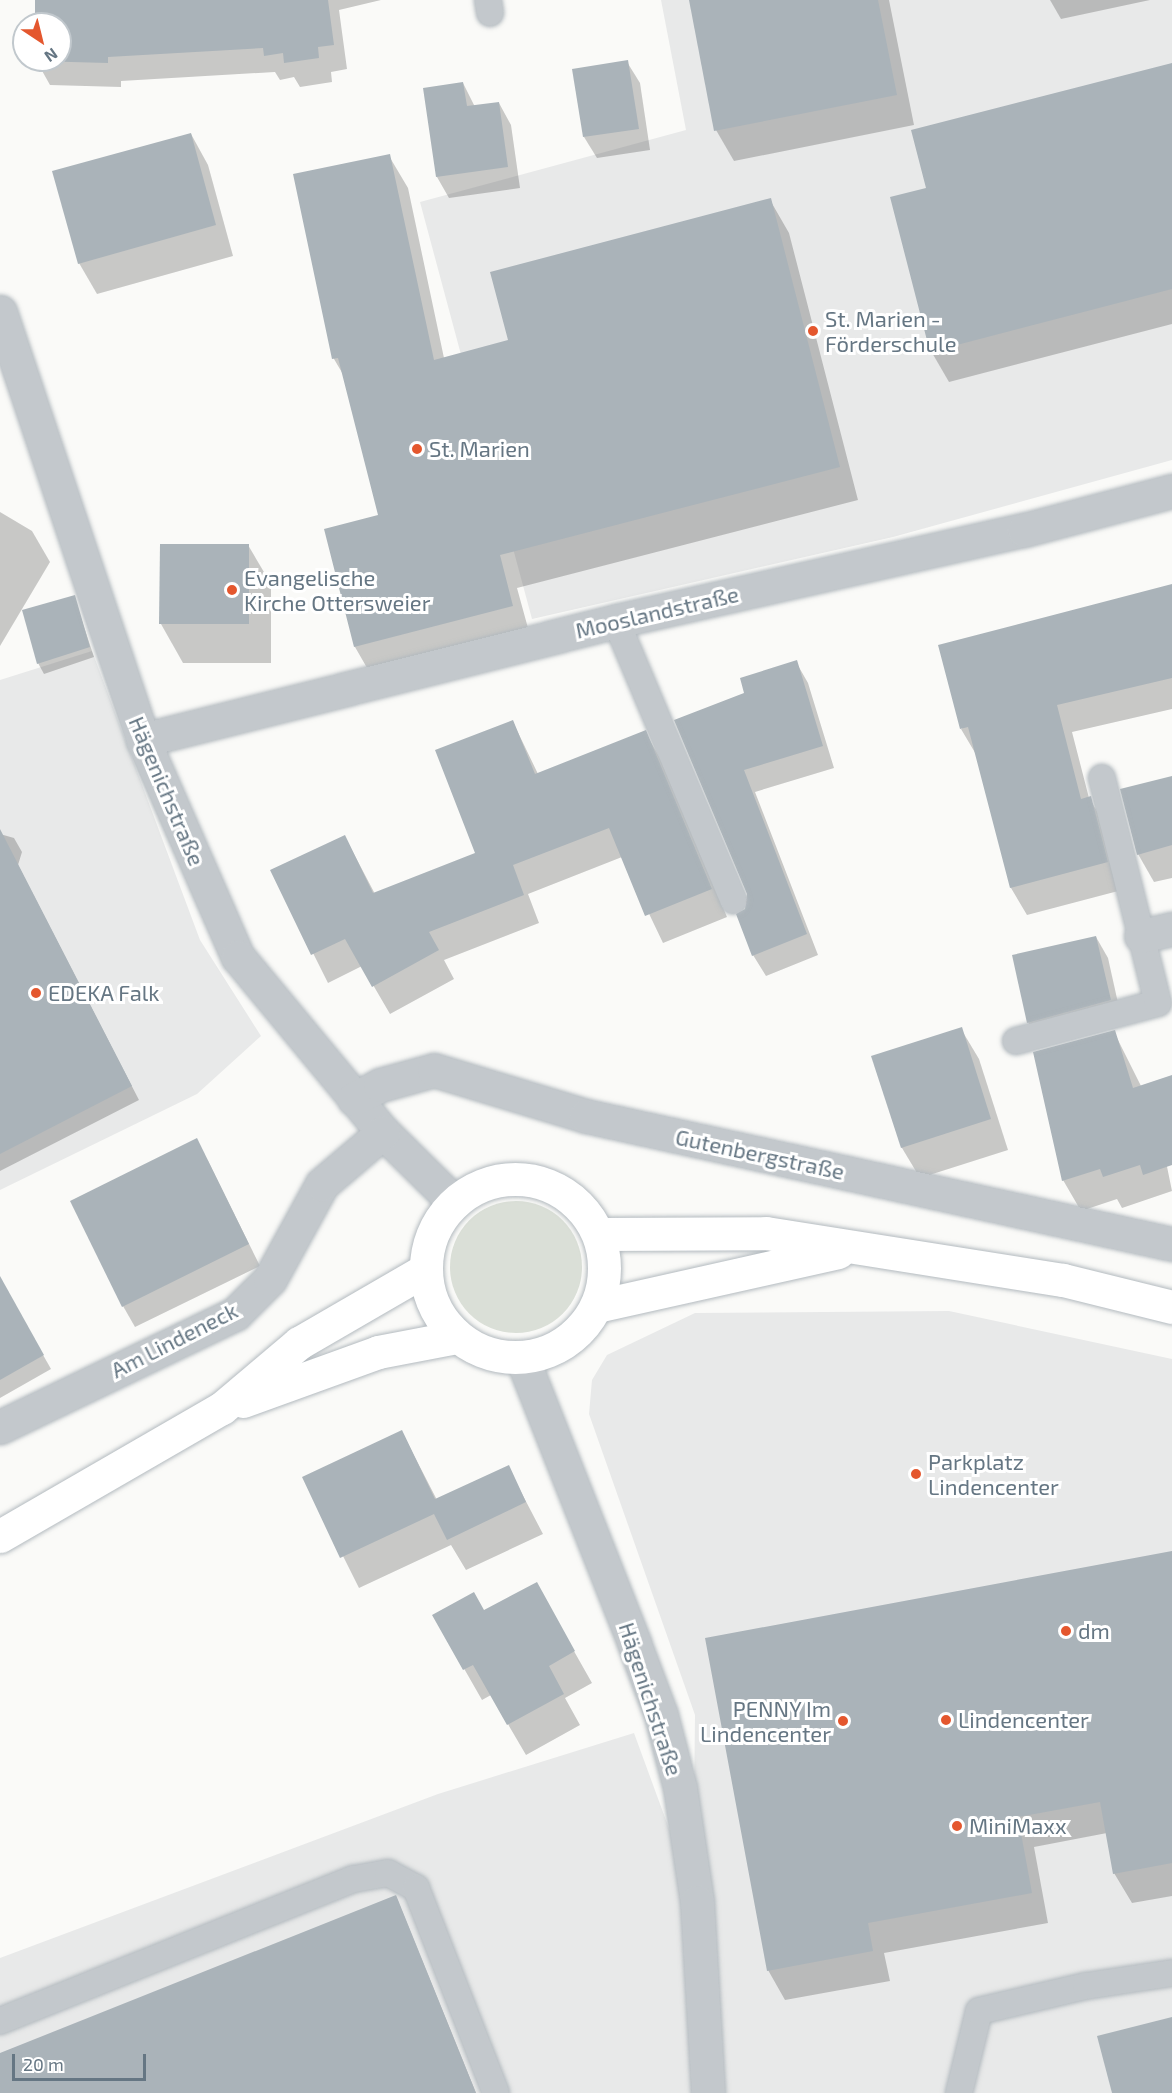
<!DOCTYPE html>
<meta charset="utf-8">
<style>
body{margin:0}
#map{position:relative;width:1172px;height:2093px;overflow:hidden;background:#fafaf8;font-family:"Exo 2",sans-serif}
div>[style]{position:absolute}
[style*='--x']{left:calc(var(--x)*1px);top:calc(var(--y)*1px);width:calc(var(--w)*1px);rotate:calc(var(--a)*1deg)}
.built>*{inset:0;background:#e8e9e9}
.green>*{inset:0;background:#dadfd7}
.round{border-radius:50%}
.shadow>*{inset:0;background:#0003}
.building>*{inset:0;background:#aab3b9}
.roads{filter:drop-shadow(0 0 2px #b3babf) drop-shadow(0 0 2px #b3babf)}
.service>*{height:26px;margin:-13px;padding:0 13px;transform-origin:13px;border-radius:13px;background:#c3c8cc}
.minor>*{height:33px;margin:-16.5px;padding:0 16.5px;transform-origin:16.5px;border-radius:16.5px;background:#c3c8cc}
.secondary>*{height:33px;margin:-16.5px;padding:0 16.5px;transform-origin:16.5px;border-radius:16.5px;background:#fff}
.secondary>.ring{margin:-16.5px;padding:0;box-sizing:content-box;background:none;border:33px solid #fff;border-radius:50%}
.dots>*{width:16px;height:16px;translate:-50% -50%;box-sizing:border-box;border:3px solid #fff;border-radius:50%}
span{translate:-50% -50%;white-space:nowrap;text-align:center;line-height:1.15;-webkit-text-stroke:6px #fff;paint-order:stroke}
.poi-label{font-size:22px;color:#657683}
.left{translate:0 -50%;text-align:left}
.right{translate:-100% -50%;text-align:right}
.street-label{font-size:22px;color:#657683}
.north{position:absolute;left:12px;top:12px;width:60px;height:60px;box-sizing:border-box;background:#fff;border:2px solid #c1c8cd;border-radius:50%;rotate:145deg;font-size:16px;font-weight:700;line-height:24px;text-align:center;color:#657683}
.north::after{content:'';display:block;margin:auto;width:21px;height:27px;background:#e4572e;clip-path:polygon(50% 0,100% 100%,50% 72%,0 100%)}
.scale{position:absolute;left:12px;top:2054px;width:134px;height:27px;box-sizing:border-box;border:3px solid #657683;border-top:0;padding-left:8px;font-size:18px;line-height:21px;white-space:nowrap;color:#657683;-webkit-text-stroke:4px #fff;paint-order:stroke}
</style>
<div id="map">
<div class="built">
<div style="clip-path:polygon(661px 0,1172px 0,1172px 460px,893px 537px,532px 619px,420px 202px,686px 130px)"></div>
<div style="clip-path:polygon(92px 651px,200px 940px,261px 1036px,197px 1094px,0 1190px,0 680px)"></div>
<div style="clip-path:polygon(949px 1311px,1172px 1359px,1172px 2093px,0 2093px,0 1958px,438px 1794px,634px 1733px,693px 1894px,695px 1715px,589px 1414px,592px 1380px,607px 1355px,695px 1313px)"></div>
</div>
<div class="green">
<div class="round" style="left:450px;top:1201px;width:132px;height:132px"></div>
</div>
<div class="shadow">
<div style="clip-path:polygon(37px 0,381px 0,339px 10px,347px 69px,331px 72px,332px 82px,300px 87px,294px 77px,280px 80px,275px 72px,121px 81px,121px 87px,50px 85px,36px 60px,60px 60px,60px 24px,36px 24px)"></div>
<div style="clip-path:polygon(690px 0,889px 0,914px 125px,734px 161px,716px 130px)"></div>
<div style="clip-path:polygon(1050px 0,1150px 0,1061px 19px)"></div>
<div style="clip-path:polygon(627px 62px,640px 83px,650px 150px,597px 158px,584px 137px)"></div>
<div style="clip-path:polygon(1172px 64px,1172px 324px,949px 382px,931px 351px,928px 189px)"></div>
<div style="clip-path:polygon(463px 83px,475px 107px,499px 103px,511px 125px,520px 188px,449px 198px,437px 177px)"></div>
<div style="clip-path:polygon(191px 134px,208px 165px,233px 256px,97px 294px,79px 263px)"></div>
<div style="clip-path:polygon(389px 156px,408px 188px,444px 358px,510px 342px,770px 200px,789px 233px,858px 500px,517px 588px,531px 639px,374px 680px,355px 647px,326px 530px,380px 516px,344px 376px,334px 359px,295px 175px)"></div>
<div style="clip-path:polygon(0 512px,32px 531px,50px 562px,0 646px)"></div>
<div style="clip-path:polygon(248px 545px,271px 584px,271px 663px,183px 663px,161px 624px)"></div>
<div style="clip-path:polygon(1172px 585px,1172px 709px,1072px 732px,1089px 798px,1106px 826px,1122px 890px,1027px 915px,1011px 888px,977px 756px,961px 729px)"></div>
<div style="clip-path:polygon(74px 597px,94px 657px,44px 674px,38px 663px)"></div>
<div style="clip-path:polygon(796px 662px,808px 683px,834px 768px,755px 792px,818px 955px,766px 976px,753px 955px,747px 909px,748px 894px,676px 720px,746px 693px)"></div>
<div style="clip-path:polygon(513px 722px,538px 774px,645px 732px,661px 760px,727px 917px,663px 943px,622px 857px,528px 894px,539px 923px,444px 960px,454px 979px,390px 1014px,362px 966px,328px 983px,272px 871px,345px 837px,375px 894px,477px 854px)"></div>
<div style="clip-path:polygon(1172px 778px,1172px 878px,1154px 882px,1138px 854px)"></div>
<div style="clip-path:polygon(0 834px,14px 838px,22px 852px,18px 865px,139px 1100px,0 1171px)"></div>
<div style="clip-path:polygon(1096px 937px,1108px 958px,1122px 1021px,1040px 1043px,1028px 1022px)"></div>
<div style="clip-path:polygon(961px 1029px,979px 1059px,1008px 1150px,920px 1178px,902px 1148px,873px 1057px)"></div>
<div style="clip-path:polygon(1114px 1032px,1157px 1118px,1172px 1191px,1122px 1208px,1117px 1199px,1081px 1211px,1063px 1180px)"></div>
<div style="clip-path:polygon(208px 1161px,260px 1266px,135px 1327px,123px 1306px)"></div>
<div style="clip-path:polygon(0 1279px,51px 1369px,0 1398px)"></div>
<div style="clip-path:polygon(402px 1432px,437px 1500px,508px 1467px,543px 1534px,466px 1570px,451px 1545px,359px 1588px,304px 1478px)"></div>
<div style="clip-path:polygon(1172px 1552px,1172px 1896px,1132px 1903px,1114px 1873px,1107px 1833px,1034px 1847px,1048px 1923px,884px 1953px,890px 1981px,785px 2000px,768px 1970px)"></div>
<div style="clip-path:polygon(536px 1584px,592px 1683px,565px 1698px,580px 1725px,526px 1755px,491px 1695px,482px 1700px,434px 1616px,484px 1612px)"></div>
<div style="clip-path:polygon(396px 1896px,476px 2093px,0 2093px,0 2055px)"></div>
</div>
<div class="building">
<div style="clip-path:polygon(35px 0,328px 0,334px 45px,318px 47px,319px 58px,284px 63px,283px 53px,264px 56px,263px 48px,108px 57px,108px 63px,34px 61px,60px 60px,60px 24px,35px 24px)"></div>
<div style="clip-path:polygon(689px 0,878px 0,897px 95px,714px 131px)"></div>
<div style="clip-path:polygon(628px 60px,639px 129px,583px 137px,572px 69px)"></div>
<div style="clip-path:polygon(1172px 63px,1172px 289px,930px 352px,890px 197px,926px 188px,911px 130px)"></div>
<div style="clip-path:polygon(463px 82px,467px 106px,499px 102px,508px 167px,436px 177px,423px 88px)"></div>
<div style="clip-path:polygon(191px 133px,216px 225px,78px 264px,52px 171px)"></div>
<div style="clip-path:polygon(390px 154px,434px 360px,508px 340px,490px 272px,771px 198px,840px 467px,500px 555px,513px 606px,354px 647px,324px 529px,378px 515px,338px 358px,332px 359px,293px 174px)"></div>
<div style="clip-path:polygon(160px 544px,249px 544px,249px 624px,159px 624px)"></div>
<div style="clip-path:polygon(1172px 584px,1172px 678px,1057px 705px,1081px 799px,1091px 796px,1108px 862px,1010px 888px,968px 727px,960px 729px,938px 645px)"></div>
<div style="clip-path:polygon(75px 595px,90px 647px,37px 664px,22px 610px)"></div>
<div style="clip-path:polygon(797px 660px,823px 746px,744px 770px,807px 934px,752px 956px,736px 914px,745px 909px,747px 894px,674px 720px,744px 693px,740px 678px)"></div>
<div style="clip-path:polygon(513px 720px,535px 774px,646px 730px,712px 889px,645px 916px,609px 828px,513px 865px,524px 895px,429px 932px,439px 950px,372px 987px,345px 939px,311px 955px,270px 870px,345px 835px,373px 893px,475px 853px,435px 750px)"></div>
<div style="clip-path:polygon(1172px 776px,1172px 845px,1137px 855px,1120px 789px)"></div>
<div style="clip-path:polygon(0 829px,132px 1086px,0 1154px)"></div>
<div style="clip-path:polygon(1096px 936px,1111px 1000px,1027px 1023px,1012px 955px)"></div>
<div style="clip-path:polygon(962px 1027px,991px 1119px,901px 1148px,871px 1056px)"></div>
<div style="clip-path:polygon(1115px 1030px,1133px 1088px,1172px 1075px,1172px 1165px,1143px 1175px,1140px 1165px,1103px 1177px,1100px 1169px,1062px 1181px,1033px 1052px)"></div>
<div style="clip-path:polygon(197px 1138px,249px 1244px,122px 1307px,70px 1201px)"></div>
<div style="clip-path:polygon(0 1276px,44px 1355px,0 1380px)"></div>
<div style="clip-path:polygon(402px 1430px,435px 1499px,509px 1465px,526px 1502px,447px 1540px,434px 1514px,340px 1558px,302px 1477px)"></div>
<div style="clip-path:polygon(1172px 1551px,1172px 1863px,1113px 1874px,1100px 1802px,1018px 1817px,1032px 1893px,868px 1923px,873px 1951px,767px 1971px,705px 1638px)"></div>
<div style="clip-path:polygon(537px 1582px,575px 1651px,549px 1666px,564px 1694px,507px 1725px,473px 1665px,463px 1670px,432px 1615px,474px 1592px,484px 1610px)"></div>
<div style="clip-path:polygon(396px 1895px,476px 2093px,0 2093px,0 2053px)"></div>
<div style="clip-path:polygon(1172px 2017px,1172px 2093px,1112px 2093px,1097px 2036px)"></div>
</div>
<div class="roads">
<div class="service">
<div style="--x:488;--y:0;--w:13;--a:81"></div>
<div style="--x:616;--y:621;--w:303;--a:67.2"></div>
<div style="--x:1016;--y:1041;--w:147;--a:-15"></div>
<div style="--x:1158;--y:1003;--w:232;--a:-104"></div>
<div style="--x:0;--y:2021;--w:381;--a:-21.9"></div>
<div style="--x:354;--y:1879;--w:35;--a:-10"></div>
<div style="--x:388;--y:1873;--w:32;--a:28"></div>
<div style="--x:416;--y:1888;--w:220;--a:68.7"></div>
<div style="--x:959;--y:2093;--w:84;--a:-76.3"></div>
<div style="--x:979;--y:2011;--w:110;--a:-13.2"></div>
<div style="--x:1086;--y:1986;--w:87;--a:-8.6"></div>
</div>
<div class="minor">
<div style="--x:0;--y:312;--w:451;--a:71.5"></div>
<div style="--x:143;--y:740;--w:237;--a:66.4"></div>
<div style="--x:238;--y:957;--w:227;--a:50.4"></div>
<div style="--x:383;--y:1132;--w:100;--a:44.6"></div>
<div style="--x:143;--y:740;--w:488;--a:-14.1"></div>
<div style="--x:616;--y:621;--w:418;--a:-12.6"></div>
<div style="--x:1024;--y:530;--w:153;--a:-14.8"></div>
<div style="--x:1141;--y:936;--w:32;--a:-13"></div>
<div style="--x:354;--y:1099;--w:30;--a:-28"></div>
<div style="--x:380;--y:1085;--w:56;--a:-15.5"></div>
<div style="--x:434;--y:1070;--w:159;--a:16.8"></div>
<div style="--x:586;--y:1116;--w:600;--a:12.32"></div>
<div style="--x:522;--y:1358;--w:306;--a:68.5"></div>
<div style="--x:634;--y:1643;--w:77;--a:69.4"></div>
<div style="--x:661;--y:1715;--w:75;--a:75.4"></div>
<div style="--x:680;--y:1788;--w:115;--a:81.5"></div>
<div style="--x:697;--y:1902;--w:191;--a:86.7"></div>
<div style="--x:0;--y:1427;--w:261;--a:-25.7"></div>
<div style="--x:235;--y:1314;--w:49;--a:-45"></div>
<div style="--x:270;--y:1279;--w:108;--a:-61.3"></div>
<div style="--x:322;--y:1184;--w:80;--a:-40.4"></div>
</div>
<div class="secondary">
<div class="ring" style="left:426px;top:1179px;width:145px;height:145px"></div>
<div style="--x:599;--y:1234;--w:167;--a:-0.3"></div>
<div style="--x:766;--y:1233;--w:301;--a:9"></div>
<div style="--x:1063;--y:1280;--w:112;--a:13.9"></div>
<div style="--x:597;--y:1306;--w:247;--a:-12.6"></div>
<div style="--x:243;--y:1401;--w:144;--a:-19.9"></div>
<div style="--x:378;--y:1352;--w:80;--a:-10.8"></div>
<div style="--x:0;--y:1536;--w:256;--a:-30"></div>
<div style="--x:222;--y:1408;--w:101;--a:-40.2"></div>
<div style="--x:299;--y:1343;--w:146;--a:-30.1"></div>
</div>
</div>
<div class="dots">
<div style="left:813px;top:331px;background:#e4572e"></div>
<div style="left:417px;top:449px;background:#e4572e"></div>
<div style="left:232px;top:590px;background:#e4572e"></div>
<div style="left:36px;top:993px;background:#e4572e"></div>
<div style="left:916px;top:1474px;background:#e4572e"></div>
<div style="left:1066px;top:1631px;background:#e4572e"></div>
<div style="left:946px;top:1720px;background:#e4572e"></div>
<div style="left:843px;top:1721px;background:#e4572e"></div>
<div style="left:957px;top:1826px;background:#e4572e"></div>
</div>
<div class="poi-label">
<span class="left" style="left:825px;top:331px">St. Marien -<br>Förderschule</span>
<span class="left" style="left:429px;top:449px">St. Marien</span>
<span class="left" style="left:244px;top:590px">Evangelische<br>Kirche Ottersweier</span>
<span class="left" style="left:48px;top:993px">EDEKA Falk</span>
<span class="left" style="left:928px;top:1474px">Parkplatz<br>Lindencenter</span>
<span class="left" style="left:1078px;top:1631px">dm</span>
<span class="right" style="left:831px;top:1721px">PENNY Im<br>Lindencenter</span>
<span class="left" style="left:958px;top:1720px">Lindencenter</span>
<span class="left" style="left:969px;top:1826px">MiniMaxx</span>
</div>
<div class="street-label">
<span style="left:657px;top:612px;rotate:-13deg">Mooslandstraße</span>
<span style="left:167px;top:791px;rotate:67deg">Hägenichstraße</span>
<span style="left:760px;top:1154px;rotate:12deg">Gutenbergstraße</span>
<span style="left:174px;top:1340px;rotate:-27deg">Am Lindeneck</span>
<span style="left:651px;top:1699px;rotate:72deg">Hägenichstraße</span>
</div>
<div class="north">N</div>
<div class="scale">20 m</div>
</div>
